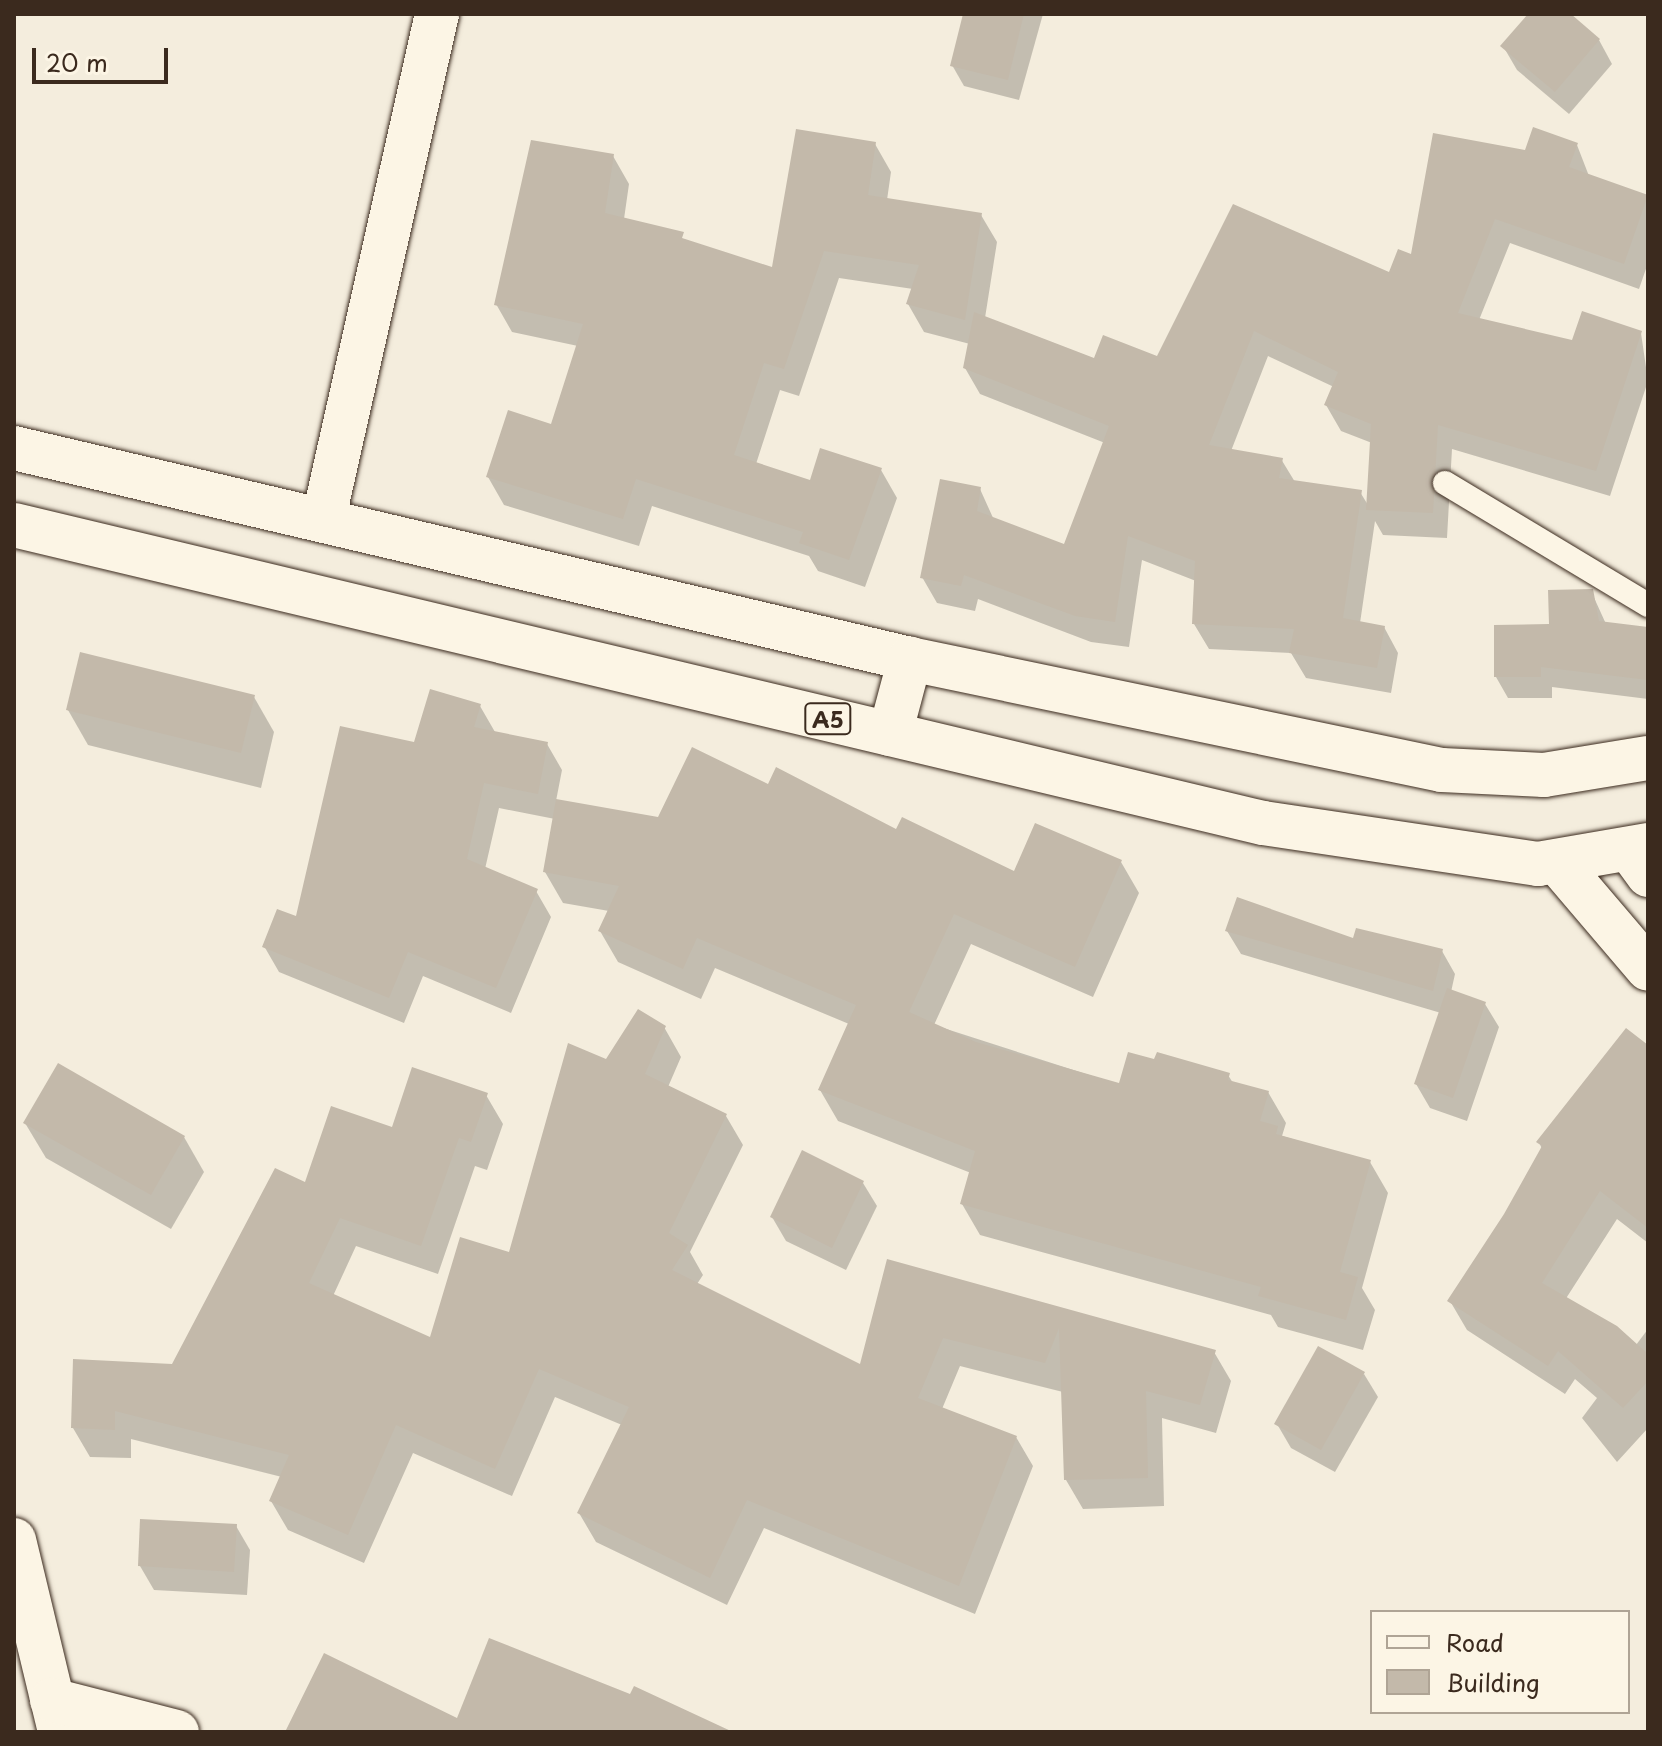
<!DOCTYPE html>
<style>
body{margin:0}
#map{position:relative;width:1662px;height:1746px;overflow:hidden;background:#f4eddd;font-family:"Playpen Sans",sans-serif}
div>[style]{position:absolute}
[style*='--x']{left:calc(var(--x)*1px);top:calc(var(--y)*1px);width:calc(var(--w)*1px);rotate:calc(var(--a)*1deg)}
.shadow>*{inset:0;background:#0003}
.building>*{inset:0;background:#c3b9aa}
.roads{filter:drop-shadow(0 0 2px #3b2a1e) drop-shadow(0 0 2px #3b2a1e)}
.service>*{height:24px;margin:-12px;padding:0 12px;transform-origin:12px;border-radius:12px;background:#fcf5e5}
.minor>*{height:44px;margin:-22px;padding:0 22px;transform-origin:22px;border-radius:22px;background:#fcf5e5}
.tertiary>*{height:44px;margin:-22px;padding:0 22px;transform-origin:22px;border-radius:22px;background:#fcf5e5}
.trunk>*{height:44px;margin:-22px;padding:0 22px;transform-origin:22px;border-radius:22px;background:#fcf5e5}
span{translate:-50% -50%;white-space:nowrap;text-align:center;line-height:1.15;-webkit-text-stroke:6px #fcf5e5;paint-order:stroke}
.shield-label span{padding:2px 6px;background:#fcf5e5;border:2px solid;border-radius:6px;-webkit-text-stroke-width:0}
.shield-label{font-size:22px;color:#3b2a1e;font-weight:700}
.frame{position:absolute;inset:0;border:16px solid #3b2a1e;pointer-events:none}
.legend{position:absolute;left:1370px;top:1610px;width:260px;height:104px;box-sizing:border-box;background:#fcf5e5;border:2px solid #afa495;margin:0;padding:10px 14px;list-style:none;font-size:24px;color:#3b2a1e}
.legend li{display:flex;align-items:center;gap:16px;height:40px}
.legend b{width:40px;border:2px solid #afa495}
.scale{position:absolute;left:32px;top:48px;width:136px;height:36px;box-sizing:border-box;border:4px solid #3b2a1e;border-top:0;padding-left:10px;font-size:24px;line-height:28px;white-space:nowrap;color:#3b2a1e;-webkit-text-stroke:6px #fcf5e5;paint-order:stroke}
</style>
<div id="map">
<div class="shadow">
<div style="clip-path:polygon(965px 14px,1043px 14px,1019px 100px,964px 86px,952px 65px)"></div>
<div style="clip-path:polygon(1531px 14px,1568px 14px,1599px 40px,1612px 64px,1569px 114px,1517px 70px,1503px 46px)"></div>
<div style="clip-path:polygon(evenodd,875px 144px,891px 172px,887px 200px,981px 215px,997px 242px,985px 318px,1095px 360px,1158px 358px,1390px 274px,1526px 152px,1577px 145px,1589px 176px,1648px 198px,1648px 263px,1639px 289px,1510px 243px,1479px 320px,1573px 343px,1641px 333px,1648px 381px,1610px 496px,1452px 449px,1447px 538px,1383px 535px,1375px 521px,1360px 623px,1384px 627px,1398px 653px,1391px 693px,1306px 678px,1291px 653px,1209px 649px,1194px 624px,1196px 581px,1142px 560px,1129px 647px,1091px 642px,978px 599px,975px 611px,937px 603px,922px 577px,980px 489px,994px 520px,1065px 547px,1105px 443px,980px 394px,965px 368px,970px 344px,924px 332px,908px 304px,913px 289px,839px 278px,799px 396px,780px 390px,756px 464px,811px 482px,881px 470px,897px 498px,865px 587px,818px 571px,809px 556px,652px 506px,639px 546px,504px 505px,488px 477px,552px 426px,578px 346px,512px 332px,496px 304px,613px 156px,629px 184px,624px 219px,774px 270px,875px 144px,1268px 356px,1334px 387px,1326px 405px,1341px 431px,1372px 443px,1368px 505px,1360px 492px,1295px 482px,1281px 459px,1231px 451px,1268px 356px)"></div>
<div style="clip-path:polygon(1591px 591px,1606px 624px,1648px 629px,1648px 699px,1552px 687px,1552px 698px,1508px 698px,1496px 677px)"></div>
<div style="clip-path:polygon(254px 697px,274px 732px,261px 788px,88px 745px,68px 710px)"></div>
<div style="clip-path:polygon(480px 706px,495px 732px,547px 744px,562px 770px,556px 801px,659px 819px,769px 786px,1015px 874px,1121px 862px,1139px 893px,1093px 997px,971px 944px,934px 1025px,1120px 1085px,1228px 1075px,1233px 1083px,1268px 1092px,1286px 1123px,1282px 1136px,1370px 1162px,1388px 1193px,1362px 1288px,1375px 1310px,1363px 1350px,1278px 1327px,1271px 1315px,980px 1235px,962px 1204px,971px 1173px,838px 1121px,820px 1090px,849px 1024px,715px 968px,701px 999px,618px 962px,600px 931px,609px 911px,563px 903px,545px 872px,555px 819px,499px 808px,485px 869px,536px 891px,551px 917px,511px 1013px,423px 976px,404px 1023px,279px 972px,264px 946px,297px 919px,416px 744px)"></div>
<div style="clip-path:polygon(1227px 931px,1442px 951px,1455px 974px,1451px 992px,1485px 1004px,1499px 1027px,1467px 1121px,1430px 1108px,1416px 1084px,1441px 1013px,1241px 954px)"></div>
<div style="clip-path:polygon(664px 1027px,681px 1057px,668px 1087px,726px 1116px,743px 1145px,690px 1252px,703px 1275px,697px 1284px,861px 1367px,888px 1262px,1214px 1352px,1231px 1381px,1216px 1433px,1162px 1418px,1164px 1506px,1083px 1509px,1066px 1480px,1063px 1392px,960px 1366px,942px 1409px,1016px 1437px,1033px 1466px,975px 1614px,764px 1528px,727px 1605px,596px 1542px,579px 1513px,622px 1425px,555px 1397px,512px 1496px,413px 1453px,364px 1563px,288px 1530px,271px 1501px,282px 1477px,131px 1439px,131px 1458px,90px 1457px,73px 1428px,173px 1366px,306px 1185px,393px 1129px,486px 1095px,503px 1124px,487px 1170px,475px 1166px,438px 1274px,356px 1246px,333px 1296px,431px 1340px,511px 1254px,607px 1061px)"></div>
<div style="clip-path:polygon(1648px 1048px,1648px 1243px,1617px 1219px,1565px 1300px,1636px 1345px,1648px 1329px,1648px 1428px,1617px 1462px,1582px 1418px,1597px 1398px,1575px 1379px,1565px 1394px,1467px 1330px,1450px 1301px,1506px 1215px,1542px 1149px,1539px 1142px)"></div>
<div style="clip-path:polygon(25px 1123px,184px 1137px,204px 1172px,171px 1229px,46px 1158px)"></div>
<div style="clip-path:polygon(863px 1183px,877px 1206px,846px 1270px,786px 1241px,772px 1217px)"></div>
<div style="clip-path:polygon(1364px 1374px,1378px 1397px,1335px 1472px,1291px 1448px,1277px 1424px)"></div>
<div style="clip-path:polygon(236px 1526px,250px 1550px,247px 1595px,154px 1590px,140px 1566px)"></div>
</div>
<div class="building">
<div style="clip-path:polygon(963px 14px,1024px 14px,1008px 80px,950px 66px)"></div>
<div style="clip-path:polygon(1528px 14px,1571px 14px,1600px 39px,1555px 92px,1500px 46px)"></div>
<div style="clip-path:polygon(1533px 127px,1578px 143px,1569px 167px,1648px 195px,1624px 264px,1495px 219px,1458px 313px,1572px 340px,1582px 311px,1642px 331px,1596px 471px,1438px 425px,1433px 513px,1366px 510px,1371px 424px,1324px 405px,1338px 372px,1254px 331px,1209px 445px,1283px 458px,1279px 478px,1362px 490px,1343px 618px,1385px 626px,1377px 668px,1289px 653px,1294px 629px,1192px 624px,1195px 561px,1128px 536px,1115px 622px,1075px 616px,964px 575px,961px 586px,920px 578px,940px 479px,981px 487px,977px 511px,1064px 544px,1109px 426px,963px 368px,974px 312px,1094px 358px,1103px 335px,1157px 356px,1233px 204px,1389px 272px,1398px 249px,1411px 254px,1433px 133px,1525px 150px)"></div>
<div style="clip-path:polygon(796px 129px,876px 142px,868px 195px,982px 213px,965px 320px,906px 304px,919px 265px,824px 251px,784px 369px,764px 363px,734px 455px,810px 480px,820px 448px,882px 468px,849px 560px,799px 543px,803px 532px,636px 479px,623px 519px,486px 477px,508px 410px,551px 424px,583px 324px,494px 305px,531px 140px,614px 154px,605px 213px,684px 232px,682px 238px,772px 267px)"></div>
<div style="clip-path:polygon(1593px 589px,1599px 621px,1648px 627px,1648px 680px,1541px 667px,1541px 677px,1494px 677px,1494px 625px,1549px 624px,1548px 590px)"></div>
<div style="clip-path:polygon(80px 652px,255px 695px,241px 753px,66px 710px)"></div>
<div style="clip-path:polygon(430px 689px,481px 704px,474px 727px,548px 742px,538px 794px,484px 783px,467px 859px,538px 889px,496px 988px,408px 952px,389px 998px,262px 947px,277px 909px,296px 916px,340px 726px,414px 742px)"></div>
<div style="clip-path:polygon(692px 747px,768px 784px,776px 767px,896px 829px,902px 817px,1014px 871px,1035px 823px,1122px 860px,1075px 967px,954px 914px,909px 1012px,976px 1042px,1119px 1083px,1128px 1052px,1154px 1059px,1157px 1052px,1230px 1073px,1228px 1080px,1269px 1091px,1260px 1121px,1278px 1126px,1276px 1134px,1371px 1160px,1340px 1272px,1358px 1277px,1346px 1320px,1258px 1296px,1261px 1287px,960px 1204px,975px 1151px,818px 1090px,856px 1005px,697px 938px,683px 969px,598px 931px,619px 886px,543px 872px,556px 799px,658px 817px)"></div>
<div style="clip-path:polygon(1237px 897px,1353px 938px,1356px 928px,1443px 949px,1433px 991px,1225px 931px)"></div>
<div style="clip-path:polygon(1447px 988px,1486px 1002px,1453px 1098px,1414px 1084px)"></div>
<div style="clip-path:polygon(638px 1009px,666px 1026px,645px 1074px,727px 1114px,669px 1233px,688px 1245px,672px 1270px,860px 1364px,887px 1259px,1216px 1350px,1200px 1405px,1146px 1391px,1148px 1478px,1064px 1480px,1059px 1328px,1045px 1363px,943px 1338px,918px 1398px,1017px 1436px,959px 1586px,747px 1500px,710px 1578px,577px 1513px,629px 1407px,539px 1369px,495px 1469px,396px 1425px,348px 1535px,269px 1501px,289px 1455px,115px 1411px,115px 1430px,71px 1428px,73px 1359px,172px 1364px,275px 1168px,305px 1182px,331px 1106px,392px 1127px,412px 1067px,488px 1093px,471px 1142px,459px 1138px,421px 1246px,340px 1218px,309px 1283px,430px 1337px,460px 1237px,509px 1252px,568px 1043px,606px 1059px)"></div>
<div style="clip-path:polygon(1626px 1028px,1648px 1045px,1648px 1228px,1600px 1191px,1542px 1283px,1617px 1326px,1648px 1354px,1648px 1381px,1623px 1408px,1558px 1351px,1548px 1366px,1447px 1301px,1504px 1214px,1542px 1146px,1536px 1142px)"></div>
<div style="clip-path:polygon(58px 1063px,185px 1136px,151px 1195px,23px 1123px)"></div>
<div style="clip-path:polygon(802px 1150px,864px 1181px,832px 1248px,770px 1217px)"></div>
<div style="clip-path:polygon(1318px 1346px,1365px 1372px,1321px 1450px,1274px 1424px)"></div>
<div style="clip-path:polygon(140px 1519px,237px 1524px,234px 1572px,138px 1566px)"></div>
<div style="clip-path:polygon(489px 1638px,630px 1694px,634px 1686px,733px 1732px,285px 1732px,324px 1653px,457px 1718px)"></div>
</div>
<div class="roads">
<div class="service">
<div style="--x:1445;--y:483;--w:237;--a:31"></div>
</div>
<div class="minor">
<div style="--x:324;--y:517;--w:516;--a:-77.34"></div>
<div style="--x:14;--y:1540;--w:197;--a:76.5"></div>
<div style="--x:52;--y:1700;--w:129;--a:14.4"></div>
</div>
<div class="tertiary">
<div style="--x:1630;--y:850;--w:31;--a:54"></div>
<div style="--x:1557;--y:862;--w:140;--a:49.6"></div>
</div>
<div class="trunk">
<div style="--x:14;--y:448;--w:921;--a:13.25"></div>
<div style="--x:910;--y:659;--w:543;--a:11.79"></div>
<div style="--x:1442;--y:770;--w:102;--a:2.8"></div>
<div style="--x:1544;--y:775;--w:105;--a:-9.3"></div>
<div style="--x:14;--y:525;--w:1284;--a:13.42"></div>
<div style="--x:1263;--y:823;--w:278;--a:8.5"></div>
<div style="--x:1538;--y:864;--w:112;--a:-9.8"></div>
<div style="--x:890;--y:734;--w:78;--a:-75.1"></div>
</div>
</div>
<div class="shield-label">
<span style="left:828px;top:719px">A5</span>
</div>
<div class="frame"></div>
<ul class="legend">
<li><b style="height:10px;background:#fcf5e5"></b>Road</li>
<li><b style="height:22px;background:#c3b9aa"></b>Building</li>
</ul>
<div class="scale">20 m</div>
</div>
